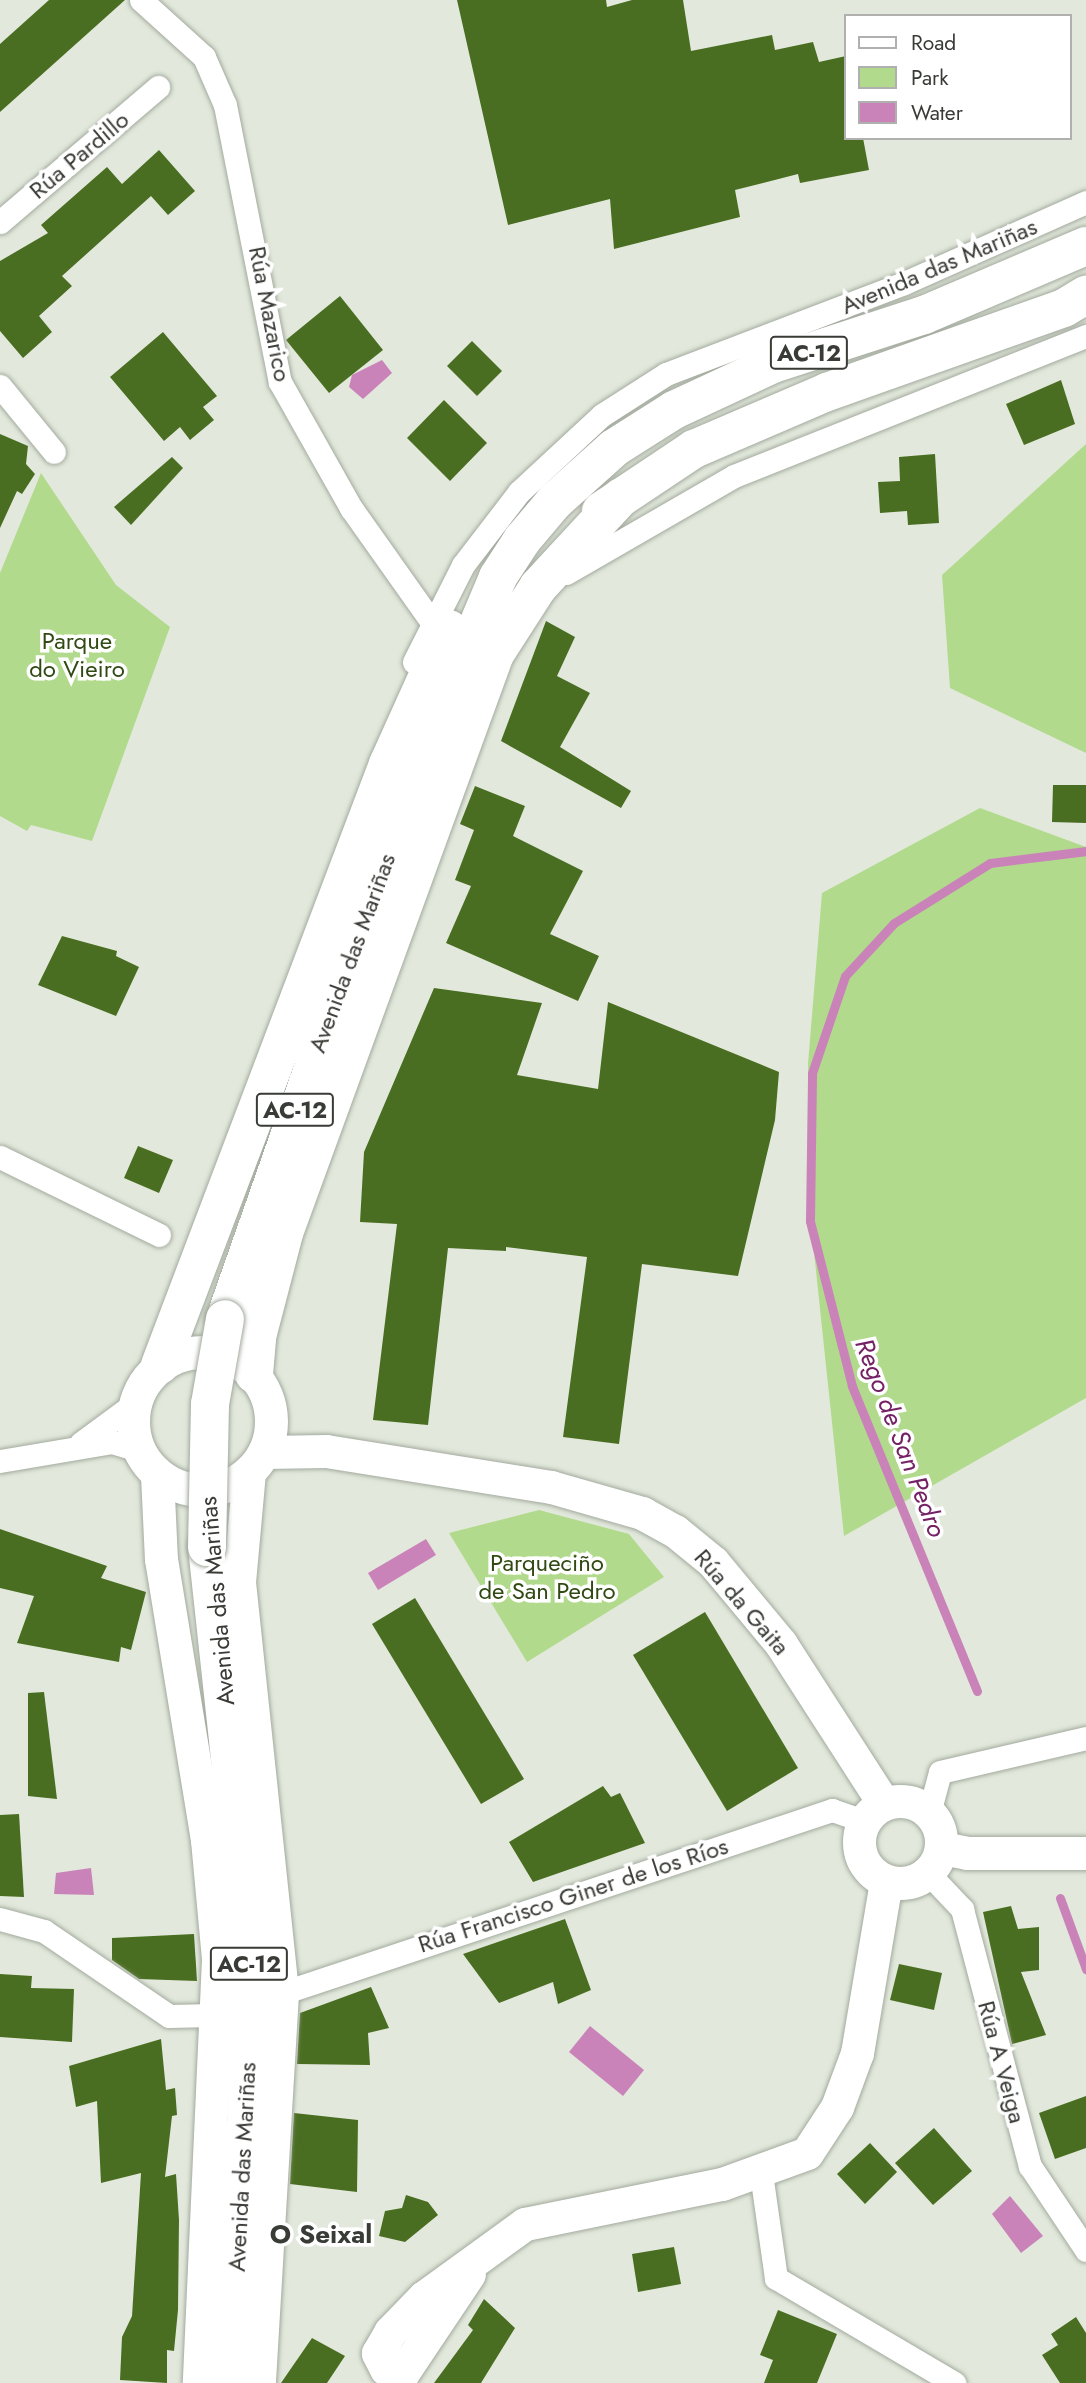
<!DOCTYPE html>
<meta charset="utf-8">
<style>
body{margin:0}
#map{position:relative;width:1086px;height:2383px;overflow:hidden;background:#e2e9dc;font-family:Jost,sans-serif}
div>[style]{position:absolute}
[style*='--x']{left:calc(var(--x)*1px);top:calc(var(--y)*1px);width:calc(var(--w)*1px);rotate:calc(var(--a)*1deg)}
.green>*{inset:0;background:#b2da8d}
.water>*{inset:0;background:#ca83b9}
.stream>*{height:9px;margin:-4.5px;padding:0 4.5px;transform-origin:4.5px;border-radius:4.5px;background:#ca83b9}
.building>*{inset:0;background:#4a6e21}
.roads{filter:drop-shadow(0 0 2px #a3aa9e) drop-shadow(0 0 2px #a3aa9e)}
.street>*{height:23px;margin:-11.5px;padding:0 11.5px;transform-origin:11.5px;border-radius:11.5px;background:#fff}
.secondary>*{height:33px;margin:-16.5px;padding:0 16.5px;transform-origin:16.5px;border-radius:16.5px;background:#fff}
.secondary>.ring{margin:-16.5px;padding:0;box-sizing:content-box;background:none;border:33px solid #fff;border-radius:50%}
.highway>*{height:38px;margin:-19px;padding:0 19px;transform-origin:19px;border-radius:19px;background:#fff}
.bridges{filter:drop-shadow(0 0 2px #a3aa9e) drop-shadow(0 0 2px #a3aa9e)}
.highway-bridge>*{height:38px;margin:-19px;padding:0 19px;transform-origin:19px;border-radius:19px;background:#fff}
span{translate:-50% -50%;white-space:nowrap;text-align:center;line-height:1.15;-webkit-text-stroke:7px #fff;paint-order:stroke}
.shield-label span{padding:2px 5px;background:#fff;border:2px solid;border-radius:5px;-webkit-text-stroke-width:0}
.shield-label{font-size:23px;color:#393b36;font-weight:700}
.street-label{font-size:24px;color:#393b36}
.park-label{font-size:24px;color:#314a14}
.water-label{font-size:26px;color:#752166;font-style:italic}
.neighbourhood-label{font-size:26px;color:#393b36;font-weight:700}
.legend{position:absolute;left:844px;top:14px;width:228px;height:126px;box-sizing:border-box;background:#fff;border:2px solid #b0b1af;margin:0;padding:9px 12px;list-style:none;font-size:21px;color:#393b36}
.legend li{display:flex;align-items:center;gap:14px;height:35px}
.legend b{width:35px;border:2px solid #b0b1af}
</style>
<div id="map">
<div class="green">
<div style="clip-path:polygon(1086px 444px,1086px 753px,950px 688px,942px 575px)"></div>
<div style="clip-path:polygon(41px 473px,116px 585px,170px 627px,92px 841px,31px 825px,27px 831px,0 816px,0 573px)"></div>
<div style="clip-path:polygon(980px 808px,1086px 847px,1086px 1398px,844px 1536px,814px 1252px,808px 1064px,822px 893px)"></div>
<div style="clip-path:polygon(539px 1510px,629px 1534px,664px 1577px,527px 1662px,449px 1533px)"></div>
</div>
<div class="water">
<div style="clip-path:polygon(382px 360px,392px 373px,363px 399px,349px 387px,352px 375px)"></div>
<div style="clip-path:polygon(426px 1539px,436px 1555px,378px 1590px,368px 1573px)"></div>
<div style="clip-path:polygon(91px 1868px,94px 1895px,54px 1894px,56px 1873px)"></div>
<div style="clip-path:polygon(590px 2026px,644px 2070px,623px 2096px,569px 2052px)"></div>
<div style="clip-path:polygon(1010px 2196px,1043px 2236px,1021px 2253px,992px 2214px)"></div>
</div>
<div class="stream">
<div style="--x:977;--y:1691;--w:330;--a:-112.3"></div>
<div style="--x:852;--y:1386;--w:170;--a:-104.3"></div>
<div style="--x:810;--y:1221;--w:148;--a:-89.2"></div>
<div style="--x:812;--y:1073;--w:102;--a:-71.2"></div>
<div style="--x:845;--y:976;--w:72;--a:-47.2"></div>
<div style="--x:894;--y:923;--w:113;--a:-32"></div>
<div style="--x:990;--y:863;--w:97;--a:-7.1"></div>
<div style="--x:1060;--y:1898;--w:76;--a:69.9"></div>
</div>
<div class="building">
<div style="clip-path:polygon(49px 0,125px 0,0 112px,0 44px)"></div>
<div style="clip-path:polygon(457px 0,606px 0,607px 7px,632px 0,683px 0,691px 51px,772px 35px,775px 50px,813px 42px,819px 62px,846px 56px,846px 138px,863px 138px,869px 170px,800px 183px,798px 174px,735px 190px,740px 217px,614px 249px,610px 199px,508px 225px)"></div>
<div style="clip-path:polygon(159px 150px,195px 191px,168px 215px,151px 196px,62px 276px,72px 286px,39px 316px,52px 332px,23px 358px,0 331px,0 261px,48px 233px,41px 225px,107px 167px,122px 184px)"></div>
<div style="clip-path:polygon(340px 296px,383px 350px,329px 393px,286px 340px)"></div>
<div style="clip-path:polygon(163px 332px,217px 396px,203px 407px,214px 420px,190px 440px,180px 427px,164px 441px,110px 377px)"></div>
<div style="clip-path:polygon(472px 341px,502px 371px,477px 396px,447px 366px)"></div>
<div style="clip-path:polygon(1061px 380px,1075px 424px,1024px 445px,1006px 404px)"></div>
<div style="clip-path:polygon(444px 400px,487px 443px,450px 481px,407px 438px)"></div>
<div style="clip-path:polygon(0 434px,28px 446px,26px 464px,35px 474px,22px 494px,17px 491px,0 528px)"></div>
<div style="clip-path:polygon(935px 454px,939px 523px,908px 525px,907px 511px,880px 513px,878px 482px,900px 481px,899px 457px)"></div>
<div style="clip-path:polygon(172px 457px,183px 468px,131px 525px,114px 507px)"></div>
<div style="clip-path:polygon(546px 621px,575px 637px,557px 676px,590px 693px,560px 747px,631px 791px,621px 808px,501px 741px)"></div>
<div style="clip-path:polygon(1053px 785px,1086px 785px,1086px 823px,1052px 822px)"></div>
<div style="clip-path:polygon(475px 786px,525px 806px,513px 836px,583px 871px,550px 934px,599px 956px,578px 1001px,446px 943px,471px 886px,455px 880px,474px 830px,460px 824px)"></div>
<div style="clip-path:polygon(62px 936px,117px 951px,116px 956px,139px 967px,116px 1016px,38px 985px)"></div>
<div style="clip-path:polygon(434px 988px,542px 1003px,517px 1075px,598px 1089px,608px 1002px,779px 1072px,775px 1120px,738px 1276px,642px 1264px,619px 1444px,563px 1437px,587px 1257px,506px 1247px,506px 1251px,448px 1248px,428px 1425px,373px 1420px,397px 1224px,360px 1222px,364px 1152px)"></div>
<div style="clip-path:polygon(138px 1146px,173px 1160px,159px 1193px,124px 1178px)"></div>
<div style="clip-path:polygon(0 1529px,107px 1566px,101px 1578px,146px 1592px,131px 1650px,121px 1647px,119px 1662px,17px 1643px,34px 1596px,0 1588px)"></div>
<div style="clip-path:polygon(415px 1598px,524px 1779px,481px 1804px,372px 1624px)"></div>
<div style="clip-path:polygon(705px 1612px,798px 1768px,727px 1811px,633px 1655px)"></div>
<div style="clip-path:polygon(44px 1692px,57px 1799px,28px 1796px,28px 1693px)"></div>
<div style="clip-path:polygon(603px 1786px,611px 1797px,620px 1793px,645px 1843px,533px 1882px,509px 1842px)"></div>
<div style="clip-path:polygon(19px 1814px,24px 1897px,0 1896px,0 1815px)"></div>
<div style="clip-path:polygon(1011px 1906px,1018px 1929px,1039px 1927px,1039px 1970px,1021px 1972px,1046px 2035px,1012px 2044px,983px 1912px)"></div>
<div style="clip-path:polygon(565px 1919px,591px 1990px,558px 2004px,553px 1982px,499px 2003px,463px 1954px)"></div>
<div style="clip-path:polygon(194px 1934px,197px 1981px,139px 1979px,112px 1960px,112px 1938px)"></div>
<div style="clip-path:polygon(899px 1964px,942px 1973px,934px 2010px,890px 2000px)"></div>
<div style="clip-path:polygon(0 1974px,32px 1976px,31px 1988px,74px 1989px,72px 2042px,0 2037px)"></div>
<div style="clip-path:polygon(371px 1987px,389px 2028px,368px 2033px,370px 2065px,297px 2064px,300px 2013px)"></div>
<div style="clip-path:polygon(161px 2039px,166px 2090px,175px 2088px,177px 2115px,172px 2116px,165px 2177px,176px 2174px,179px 2220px,178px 2310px,174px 2351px,167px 2350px,167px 2383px,120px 2380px,122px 2337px,132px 2316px,141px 2173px,101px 2183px,97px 2101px,76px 2107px,69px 2066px)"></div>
<div style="clip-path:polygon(1086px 2096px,1086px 2148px,1055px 2159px,1039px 2113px)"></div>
<div style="clip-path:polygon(294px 2113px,358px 2120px,357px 2192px,290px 2184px)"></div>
<div style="clip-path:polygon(934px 2128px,972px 2171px,933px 2205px,895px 2163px)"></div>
<div style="clip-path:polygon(870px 2143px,897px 2172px,865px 2204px,837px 2174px)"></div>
<div style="clip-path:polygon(406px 2195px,428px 2202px,438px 2215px,405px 2242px,379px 2236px,385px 2211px,402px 2208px)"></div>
<div style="clip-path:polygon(674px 2247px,681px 2284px,638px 2292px,632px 2254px)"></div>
<div style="clip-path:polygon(484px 2299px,515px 2328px,481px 2383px,434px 2383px,473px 2330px,468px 2325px)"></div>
<div style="clip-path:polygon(778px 2310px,837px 2334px,817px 2383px,764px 2383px,773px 2360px,760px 2355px)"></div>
<div style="clip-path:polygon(1076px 2317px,1086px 2333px,1086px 2383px,1060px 2383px,1042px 2355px,1058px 2345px,1051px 2334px)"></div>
<div style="clip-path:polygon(312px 2338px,345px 2356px,327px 2383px,281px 2383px)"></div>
</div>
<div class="roads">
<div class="street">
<div style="--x:141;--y:0;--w:85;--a:42.1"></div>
<div style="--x:204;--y:57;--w:52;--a:66.4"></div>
<div style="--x:225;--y:105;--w:282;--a:78.8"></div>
<div style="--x:280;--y:382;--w:145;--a:60.6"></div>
<div style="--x:351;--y:508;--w:138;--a:54.7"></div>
<div style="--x:0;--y:222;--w:208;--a:-40.5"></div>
<div style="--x:0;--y:386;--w:85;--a:50.7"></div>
<div style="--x:566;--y:573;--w:194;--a:-30"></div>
<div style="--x:734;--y:476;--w:379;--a:-21.7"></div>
<div style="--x:414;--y:662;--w:109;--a:-63.2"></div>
<div style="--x:463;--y:565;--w:92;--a:-52.5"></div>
<div style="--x:519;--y:492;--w:113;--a:-42.9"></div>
<div style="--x:602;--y:415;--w:76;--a:-32.6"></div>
<div style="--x:666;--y:374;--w:255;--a:-20.9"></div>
<div style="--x:904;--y:283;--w:199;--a:-24"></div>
<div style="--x:0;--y:1157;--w:177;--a:26.1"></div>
<div style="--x:81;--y:1443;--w:67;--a:-36.5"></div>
<div style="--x:0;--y:1461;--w:114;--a:-9.6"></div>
<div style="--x:112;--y:1442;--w:27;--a:17"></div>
<div style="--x:929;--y:1813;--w:42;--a:-75"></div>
<div style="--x:940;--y:1772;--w:150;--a:-13.1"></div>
<div style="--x:928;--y:1873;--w:50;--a:46.6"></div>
<div style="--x:962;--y:1909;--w:266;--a:75.2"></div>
<div style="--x:1030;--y:2166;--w:101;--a:56.3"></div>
<div style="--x:0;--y:1919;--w:46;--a:15.3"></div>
<div style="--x:44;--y:1931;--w:151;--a:34.2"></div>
<div style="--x:169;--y:2016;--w:45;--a:-1.3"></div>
<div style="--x:282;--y:1993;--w:580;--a:-18.4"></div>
<div style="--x:832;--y:1810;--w:34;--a:19"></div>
<div style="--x:761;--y:2173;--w:106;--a:81.9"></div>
<div style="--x:776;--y:2278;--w:207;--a:30.5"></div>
</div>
<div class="secondary">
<div class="ring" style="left:133px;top:1352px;width:105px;height:105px"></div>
<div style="--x:264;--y:1452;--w:62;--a:-0.9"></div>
<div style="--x:326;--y:1451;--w:228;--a:9.1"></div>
<div style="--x:551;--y:1487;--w:95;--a:15.9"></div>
<div style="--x:642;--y:1513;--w:38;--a:29"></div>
<div style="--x:675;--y:1531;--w:49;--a:39.2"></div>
<div style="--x:713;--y:1562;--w:107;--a:50.3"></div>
<div style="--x:781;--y:1644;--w:190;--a:57.2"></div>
<div style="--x:249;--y:1472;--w:110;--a:95.2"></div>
<div style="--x:239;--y:1582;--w:413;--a:84"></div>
<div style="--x:282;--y:1993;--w:391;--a:93.4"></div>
<div style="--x:157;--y:1475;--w:84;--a:87.3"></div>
<div style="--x:161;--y:1559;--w:285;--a:80.7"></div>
<div style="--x:207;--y:1840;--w:120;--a:84.7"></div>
<div style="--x:218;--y:1959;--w:424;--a:92.6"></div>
<div class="ring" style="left:859px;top:1801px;width:49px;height:49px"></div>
<div style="--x:942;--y:1848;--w:25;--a:11"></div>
<div style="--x:967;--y:1853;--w:119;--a:0"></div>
<div style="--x:403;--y:2373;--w:17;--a:-167"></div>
<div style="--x:386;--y:2369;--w:18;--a:-117"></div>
<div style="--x:378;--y:2353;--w:24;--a:-60"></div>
<div style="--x:390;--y:2332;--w:49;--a:-45.8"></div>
<div style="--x:424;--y:2297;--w:125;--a:-35.9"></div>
<div style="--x:525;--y:2224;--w:201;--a:-11.5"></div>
<div style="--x:722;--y:2184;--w:90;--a:-20"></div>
<div style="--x:807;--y:2153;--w:55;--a:-56.9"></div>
<div style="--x:837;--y:2107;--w:58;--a:-69.7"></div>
<div style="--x:857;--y:2053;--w:174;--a:-80.4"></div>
<div style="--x:396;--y:2383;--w:131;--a:-56.2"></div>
</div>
<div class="highway">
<div style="--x:601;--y:511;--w:112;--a:-33.7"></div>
<div style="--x:694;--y:449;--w:145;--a:-23.2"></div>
<div style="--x:827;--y:392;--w:251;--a:-19.5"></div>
<div style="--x:1064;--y:308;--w:26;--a:-31"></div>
<div style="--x:225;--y:1319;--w:603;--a:-70.63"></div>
<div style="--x:425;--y:750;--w:188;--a:-67.1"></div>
<div style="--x:498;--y:577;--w:44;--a:-57"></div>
<div style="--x:522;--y:540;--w:51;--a:-49.8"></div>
<div style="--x:555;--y:501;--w:79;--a:-41.9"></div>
<div style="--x:614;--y:448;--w:71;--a:-32.3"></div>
<div style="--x:674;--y:410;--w:109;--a:-24.9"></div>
<div style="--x:773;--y:364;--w:159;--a:-18"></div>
<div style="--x:924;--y:315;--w:176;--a:-23.1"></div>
<div style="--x:160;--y:1365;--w:643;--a:-69.22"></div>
<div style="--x:388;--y:764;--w:148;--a:-65.7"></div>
<div style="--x:254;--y:1374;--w:37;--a:-85"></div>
<div style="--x:257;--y:1337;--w:107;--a:-75.4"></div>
<div style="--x:284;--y:1233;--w:616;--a:-69.98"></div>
<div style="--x:495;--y:654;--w:80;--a:-57.3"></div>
<div style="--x:538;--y:587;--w:122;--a:-47.3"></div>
<div style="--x:207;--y:1547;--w:381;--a:83.8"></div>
<div style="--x:248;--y:1926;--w:186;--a:90.3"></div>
<div style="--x:247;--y:2112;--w:272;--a:93.8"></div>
</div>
</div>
<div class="bridges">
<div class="highway-bridge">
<div style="--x:207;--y:1547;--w:143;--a:-88.8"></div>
<div style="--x:210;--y:1404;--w:86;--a:-80"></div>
</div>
</div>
<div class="shield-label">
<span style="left:809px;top:353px">AC-12</span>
<span style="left:295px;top:1110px">AC-12</span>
<span style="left:249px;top:1964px">AC-12</span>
</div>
<div class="street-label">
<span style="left:79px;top:155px;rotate:-40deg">Rúa Pardillo</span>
<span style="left:939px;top:266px;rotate:-23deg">Avenida das Mariñas</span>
<span style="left:270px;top:314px;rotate:79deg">Rúa Mazarico</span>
<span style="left:352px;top:953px;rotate:-70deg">Avenida das Mariñas</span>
<span style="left:217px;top:1601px;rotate:-95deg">Avenida das Mariñas</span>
<span style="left:742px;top:1602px;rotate:49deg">Rúa da Gaita</span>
<span style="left:573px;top:1895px;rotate:-18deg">Rúa Francisco Giner de los Ríos</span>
<span style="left:1002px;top:2062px;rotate:75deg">Rúa A Veiga</span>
<span style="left:242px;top:2167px;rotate:-87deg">Avenida das Mariñas</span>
</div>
<div class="park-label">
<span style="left:77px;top:655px">Parque<br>do Vieiro</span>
<span style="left:547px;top:1577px">Parqueciño<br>de San Pedro</span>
</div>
<div class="water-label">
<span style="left:900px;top:1438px;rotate:69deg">Rego de San Pedro</span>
</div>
<div class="neighbourhood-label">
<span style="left:321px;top:2235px">O Seixal</span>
</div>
<ul class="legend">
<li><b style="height:9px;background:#fff"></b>Road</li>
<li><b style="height:19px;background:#b2da8d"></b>Park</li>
<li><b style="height:19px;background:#ca83b9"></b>Water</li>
</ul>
</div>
